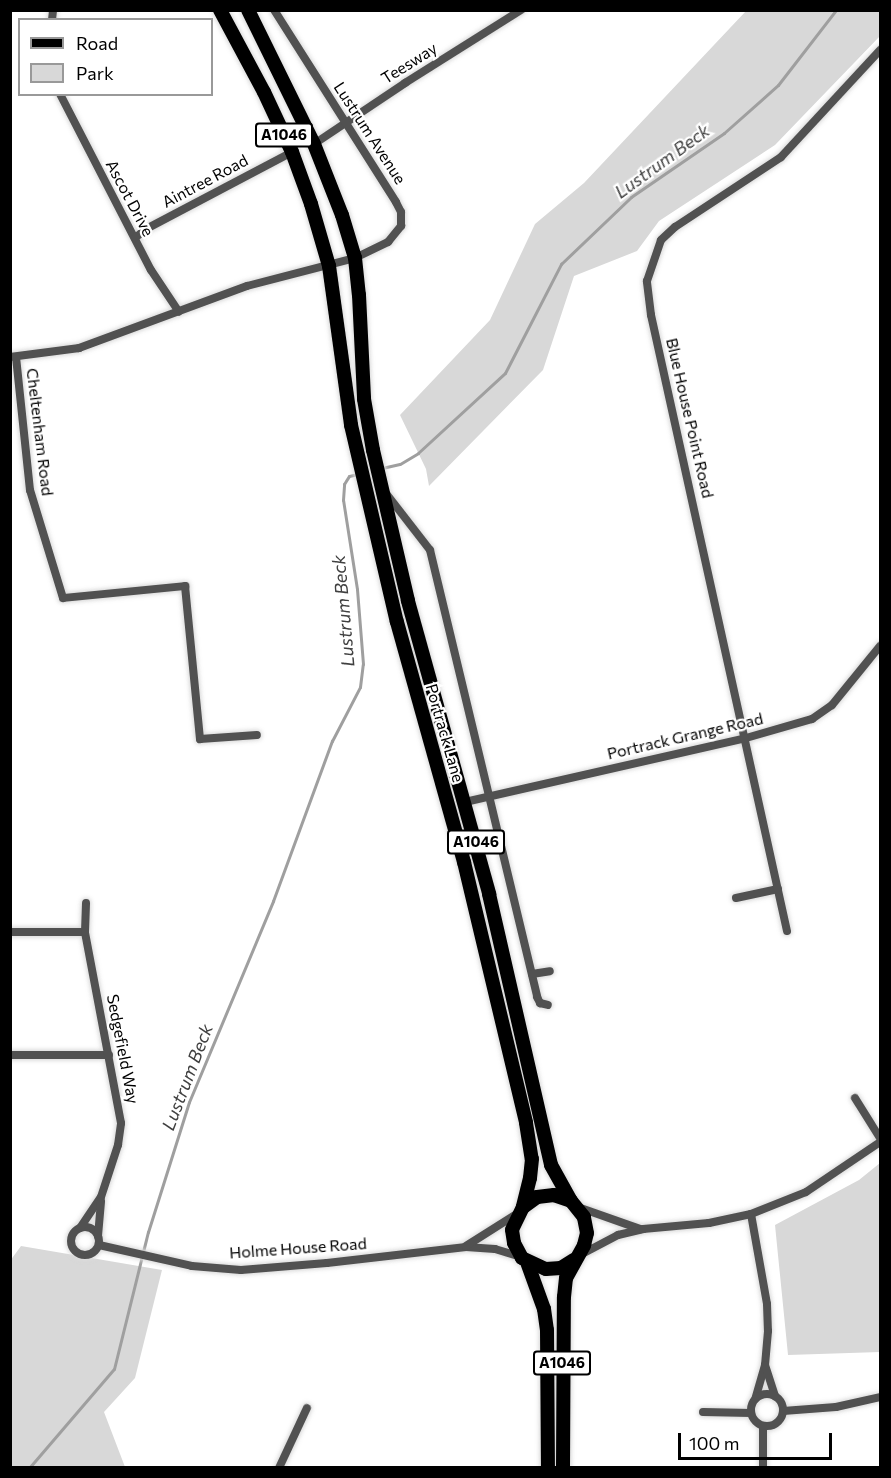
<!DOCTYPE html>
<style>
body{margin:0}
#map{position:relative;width:891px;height:1478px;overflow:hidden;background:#fff;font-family:Commissioner,sans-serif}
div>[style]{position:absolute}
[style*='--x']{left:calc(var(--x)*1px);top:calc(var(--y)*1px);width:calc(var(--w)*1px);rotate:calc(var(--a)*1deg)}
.green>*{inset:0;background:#d8d8d8}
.stream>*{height:3px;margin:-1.5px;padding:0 1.5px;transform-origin:1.5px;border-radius:1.5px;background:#9f9f9f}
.roads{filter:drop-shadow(0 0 2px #dbdbdb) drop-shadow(0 0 2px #dbdbdb)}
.street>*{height:8px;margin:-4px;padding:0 4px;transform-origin:4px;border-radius:4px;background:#515151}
.street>.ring{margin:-4px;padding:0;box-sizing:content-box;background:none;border:8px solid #515151;border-radius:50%}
.primary>*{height:14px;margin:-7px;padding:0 7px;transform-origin:7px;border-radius:7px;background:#000}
span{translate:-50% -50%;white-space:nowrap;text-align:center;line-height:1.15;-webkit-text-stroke:4.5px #fff;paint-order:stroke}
.shield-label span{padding:2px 4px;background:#fff;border:2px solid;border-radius:4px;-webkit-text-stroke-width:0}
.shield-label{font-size:15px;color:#000;font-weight:700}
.street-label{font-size:16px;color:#000}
.water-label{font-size:18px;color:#404040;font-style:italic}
.frame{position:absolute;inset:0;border:12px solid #000;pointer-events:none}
.legend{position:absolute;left:18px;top:18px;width:195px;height:78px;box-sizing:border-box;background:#fff;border:2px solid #999;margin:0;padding:8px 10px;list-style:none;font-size:18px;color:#000}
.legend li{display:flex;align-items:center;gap:12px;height:30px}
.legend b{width:30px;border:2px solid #999}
.scale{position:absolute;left:678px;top:1433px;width:154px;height:27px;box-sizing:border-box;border:3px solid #000;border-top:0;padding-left:8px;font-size:18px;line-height:21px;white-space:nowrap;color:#000;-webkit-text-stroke:4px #fff;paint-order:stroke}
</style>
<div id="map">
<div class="green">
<div style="clip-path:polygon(746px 11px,880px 11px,880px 36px,775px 145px,659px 221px,637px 251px,574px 276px,543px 370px,429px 486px,426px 469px,400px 415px,490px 320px,535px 224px,584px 183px)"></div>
<div style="clip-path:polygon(880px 1163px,880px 1352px,788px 1355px,775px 1225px,859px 1180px)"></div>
<div style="clip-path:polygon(21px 1246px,162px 1270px,135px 1378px,104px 1412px,125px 1467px,11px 1467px,10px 1261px)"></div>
</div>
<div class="stream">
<div style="--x:382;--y:468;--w:18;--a:-13"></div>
<div style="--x:400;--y:464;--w:21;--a:-31"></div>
<div style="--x:418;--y:453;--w:118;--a:-42.6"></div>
<div style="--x:505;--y:373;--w:123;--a:-62.8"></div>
<div style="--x:561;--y:264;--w:97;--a:-43.7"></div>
<div style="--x:631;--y:197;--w:113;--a:-34.5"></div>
<div style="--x:724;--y:133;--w:72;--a:-41.6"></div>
<div style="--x:778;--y:85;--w:95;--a:-52.3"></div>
<div style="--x:29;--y:1468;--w:130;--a:-49.4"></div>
<div style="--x:114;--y:1369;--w:141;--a:-76.1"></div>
<div style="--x:148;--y:1232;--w:136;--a:-72.5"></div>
<div style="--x:189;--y:1102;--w:218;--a:-67.3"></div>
<div style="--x:273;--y:901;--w:171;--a:-69.8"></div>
<div style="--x:332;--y:741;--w:61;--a:-62.6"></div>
<div style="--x:360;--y:687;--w:23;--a:-83"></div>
<div style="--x:363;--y:664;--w:75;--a:-94.6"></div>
<div style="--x:357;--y:589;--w:90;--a:-98.9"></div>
<div style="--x:343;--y:500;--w:16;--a:-86"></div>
<div style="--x:344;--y:484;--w:9;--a:-58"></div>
<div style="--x:349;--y:476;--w:9;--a:-13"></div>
</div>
<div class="roads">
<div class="street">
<div style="--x:52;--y:20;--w:10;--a:-84"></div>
<div style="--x:60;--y:94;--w:198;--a:62.7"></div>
<div style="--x:151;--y:270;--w:50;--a:56.3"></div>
<div style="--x:314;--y:144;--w:110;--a:-33.8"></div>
<div style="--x:405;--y:83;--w:137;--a:-32.2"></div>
<div style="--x:135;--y:238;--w:14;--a:-39"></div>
<div style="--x:146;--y:229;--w:165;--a:-27.8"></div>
<div style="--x:10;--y:357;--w:70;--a:-7.4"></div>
<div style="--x:79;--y:348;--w:179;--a:-20.3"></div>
<div style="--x:247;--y:286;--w:112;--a:-14.5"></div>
<div style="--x:355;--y:258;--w:37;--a:-26"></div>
<div style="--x:388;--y:242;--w:21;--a:-51"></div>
<div style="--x:401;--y:226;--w:14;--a:-90"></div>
<div style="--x:401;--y:212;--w:11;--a:-117"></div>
<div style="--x:396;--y:202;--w:227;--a:-122.4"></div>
<div style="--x:16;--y:357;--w:134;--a:84"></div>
<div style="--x:30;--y:490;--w:113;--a:73"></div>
<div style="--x:63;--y:598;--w:123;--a:-5.6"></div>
<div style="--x:185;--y:586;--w:154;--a:84.4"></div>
<div style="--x:200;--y:739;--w:57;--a:-4"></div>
<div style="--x:385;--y:492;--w:73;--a:52.2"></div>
<div style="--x:430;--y:550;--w:460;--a:76.5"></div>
<div style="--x:537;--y:997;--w:7;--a:63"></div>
<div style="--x:540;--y:1003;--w:8;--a:14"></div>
<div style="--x:465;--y:802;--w:288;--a:-12.8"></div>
<div style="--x:746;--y:738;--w:69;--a:-16.1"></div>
<div style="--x:812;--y:719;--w:24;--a:-35"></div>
<div style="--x:832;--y:705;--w:76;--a:-50.9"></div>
<div style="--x:736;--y:898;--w:43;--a:-12.1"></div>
<div style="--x:787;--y:931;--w:631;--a:-102.45"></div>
<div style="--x:651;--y:315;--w:34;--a:-97"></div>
<div style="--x:647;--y:281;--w:43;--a:-71.1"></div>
<div style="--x:661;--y:240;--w:19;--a:-43"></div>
<div style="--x:675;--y:227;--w:127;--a:-33.4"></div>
<div style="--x:781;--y:157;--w:146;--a:-47.2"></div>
<div style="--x:10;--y:932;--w:75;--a:0"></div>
<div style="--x:532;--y:974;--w:18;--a:-9"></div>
<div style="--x:10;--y:1055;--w:99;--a:0"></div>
<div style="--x:855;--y:1098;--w:47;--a:58"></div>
<div style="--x:578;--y:1207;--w:66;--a:19.5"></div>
<div style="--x:751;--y:1214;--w:91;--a:79.9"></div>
<div style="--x:767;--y:1304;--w:27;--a:88"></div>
<div style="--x:768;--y:1331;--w:34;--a:95"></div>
<div style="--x:765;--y:1365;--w:35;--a:106"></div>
<div class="ring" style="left:71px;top:1227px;width:20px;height:20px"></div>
<div style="--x:80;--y:1228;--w:37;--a:-56"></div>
<div style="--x:101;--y:1197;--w:55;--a:-71.9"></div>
<div style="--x:118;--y:1145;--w:22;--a:-82"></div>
<div style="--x:121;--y:1123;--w:194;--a:-100.7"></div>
<div style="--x:85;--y:932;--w:29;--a:-88"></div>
<div style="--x:98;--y:1236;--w:35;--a:-85"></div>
<div style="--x:99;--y:1245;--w:95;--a:12.7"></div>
<div style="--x:192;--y:1266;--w:49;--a:4.7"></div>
<div style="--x:241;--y:1270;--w:86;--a:-4.7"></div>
<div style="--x:327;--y:1263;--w:140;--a:-6.6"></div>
<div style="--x:466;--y:1247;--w:29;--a:4"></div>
<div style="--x:495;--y:1249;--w:28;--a:17"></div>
<div style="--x:466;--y:1246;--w:62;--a:-32.4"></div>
<div style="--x:580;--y:1255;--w:43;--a:-27.8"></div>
<div style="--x:618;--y:1235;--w:26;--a:-13"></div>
<div style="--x:643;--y:1229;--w:66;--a:-5.2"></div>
<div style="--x:709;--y:1223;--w:43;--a:-12.1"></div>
<div style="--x:751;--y:1214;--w:59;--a:-21.8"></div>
<div style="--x:806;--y:1192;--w:89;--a:-34"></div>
<div style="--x:765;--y:1365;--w:33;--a:72"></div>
<div class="ring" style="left:751px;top:1394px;width:24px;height:24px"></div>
<div style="--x:783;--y:1411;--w:53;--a:-4.3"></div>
<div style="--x:836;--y:1407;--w:45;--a:-12.8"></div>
<div style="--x:703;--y:1412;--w:48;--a:1.2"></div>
<div style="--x:279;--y:1468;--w:66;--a:-65"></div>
<div style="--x:763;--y:1468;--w:42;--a:-90"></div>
</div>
<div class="primary">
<div style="--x:220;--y:10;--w:93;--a:61.8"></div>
<div style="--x:264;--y:92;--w:66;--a:65"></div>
<div style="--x:292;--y:152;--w:55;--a:69.9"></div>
<div style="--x:311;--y:204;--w:65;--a:73.8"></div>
<div style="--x:329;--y:266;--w:161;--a:82.1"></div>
<div style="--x:351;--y:425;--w:202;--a:76.9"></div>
<div style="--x:397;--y:622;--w:249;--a:74.4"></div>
<div style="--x:464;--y:862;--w:268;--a:76.6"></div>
<div style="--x:526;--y:1123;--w:36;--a:81"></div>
<div style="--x:532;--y:1159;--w:19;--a:96"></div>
<div style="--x:530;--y:1178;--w:30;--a:104"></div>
<div style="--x:248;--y:10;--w:149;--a:63.8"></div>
<div style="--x:314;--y:144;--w:76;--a:68.5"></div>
<div style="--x:342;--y:215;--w:45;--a:73.2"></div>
<div style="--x:355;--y:258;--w:37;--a:84"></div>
<div style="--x:359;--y:295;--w:104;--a:87.2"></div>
<div style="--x:364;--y:399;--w:52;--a:80"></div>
<div style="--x:373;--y:450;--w:155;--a:76.9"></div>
<div style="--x:408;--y:601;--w:304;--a:74.5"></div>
<div style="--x:489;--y:894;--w:278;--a:77.1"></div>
<div style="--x:551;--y:1165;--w:41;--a:60.9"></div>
<div style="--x:527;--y:1262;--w:50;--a:70.1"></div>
<div style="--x:544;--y:1309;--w:21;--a:82"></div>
<div style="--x:547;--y:1330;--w:138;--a:89.6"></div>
<div style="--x:563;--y:1468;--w:171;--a:-89.7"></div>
<div style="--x:564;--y:1297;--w:19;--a:-84"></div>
<div style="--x:566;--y:1278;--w:38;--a:-61"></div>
<div style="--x:584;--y:1245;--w:12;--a:-76"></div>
<div style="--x:587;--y:1233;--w:16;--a:-101"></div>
<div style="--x:584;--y:1217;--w:21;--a:-129"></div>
<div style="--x:571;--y:1201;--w:18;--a:-161"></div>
<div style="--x:554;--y:1195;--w:17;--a:173"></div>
<div style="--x:537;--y:1197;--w:17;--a:144"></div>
<div style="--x:523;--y:1207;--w:25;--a:116"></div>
<div style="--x:512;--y:1230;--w:13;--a:81"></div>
<div style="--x:514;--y:1243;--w:17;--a:62"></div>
<div style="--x:522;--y:1258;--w:26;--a:25"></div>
<div style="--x:546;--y:1269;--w:15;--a:-4"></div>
<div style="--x:561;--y:1268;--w:15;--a:-32"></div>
</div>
</div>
<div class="shield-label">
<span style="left:284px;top:135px">A1046</span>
<span style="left:476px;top:842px">A1046</span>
<span style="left:562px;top:1363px">A1046</span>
</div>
<div class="street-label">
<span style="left:409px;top:63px;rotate:-32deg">Teesway</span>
<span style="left:370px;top:133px;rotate:57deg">Lustrum Avenue</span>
<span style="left:205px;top:181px;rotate:-28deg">Aintree Road</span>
<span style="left:130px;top:198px;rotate:62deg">Ascot Drive</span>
<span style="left:690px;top:418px;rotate:77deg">Blue House Point Road</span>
<span style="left:40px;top:432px;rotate:83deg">Cheltenham Road</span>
<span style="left:445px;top:733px;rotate:74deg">Portrack Lane</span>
<span style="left:685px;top:736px;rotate:-13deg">Portrack Grange Road</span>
<span style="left:123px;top:1049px;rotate:79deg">Sedgefield Way</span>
<span style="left:298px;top:1248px;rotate:-4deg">Holme House Road</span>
</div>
<div class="water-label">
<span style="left:662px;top:161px;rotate:-36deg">Lustrum Beck</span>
<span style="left:343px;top:611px;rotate:-95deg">Lustrum Beck</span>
<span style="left:187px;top:1077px;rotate:-69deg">Lustrum Beck</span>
</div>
<div class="frame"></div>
<ul class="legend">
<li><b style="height:8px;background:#000"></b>Road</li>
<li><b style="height:16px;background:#d8d8d8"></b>Park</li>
</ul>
<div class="scale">100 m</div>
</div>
